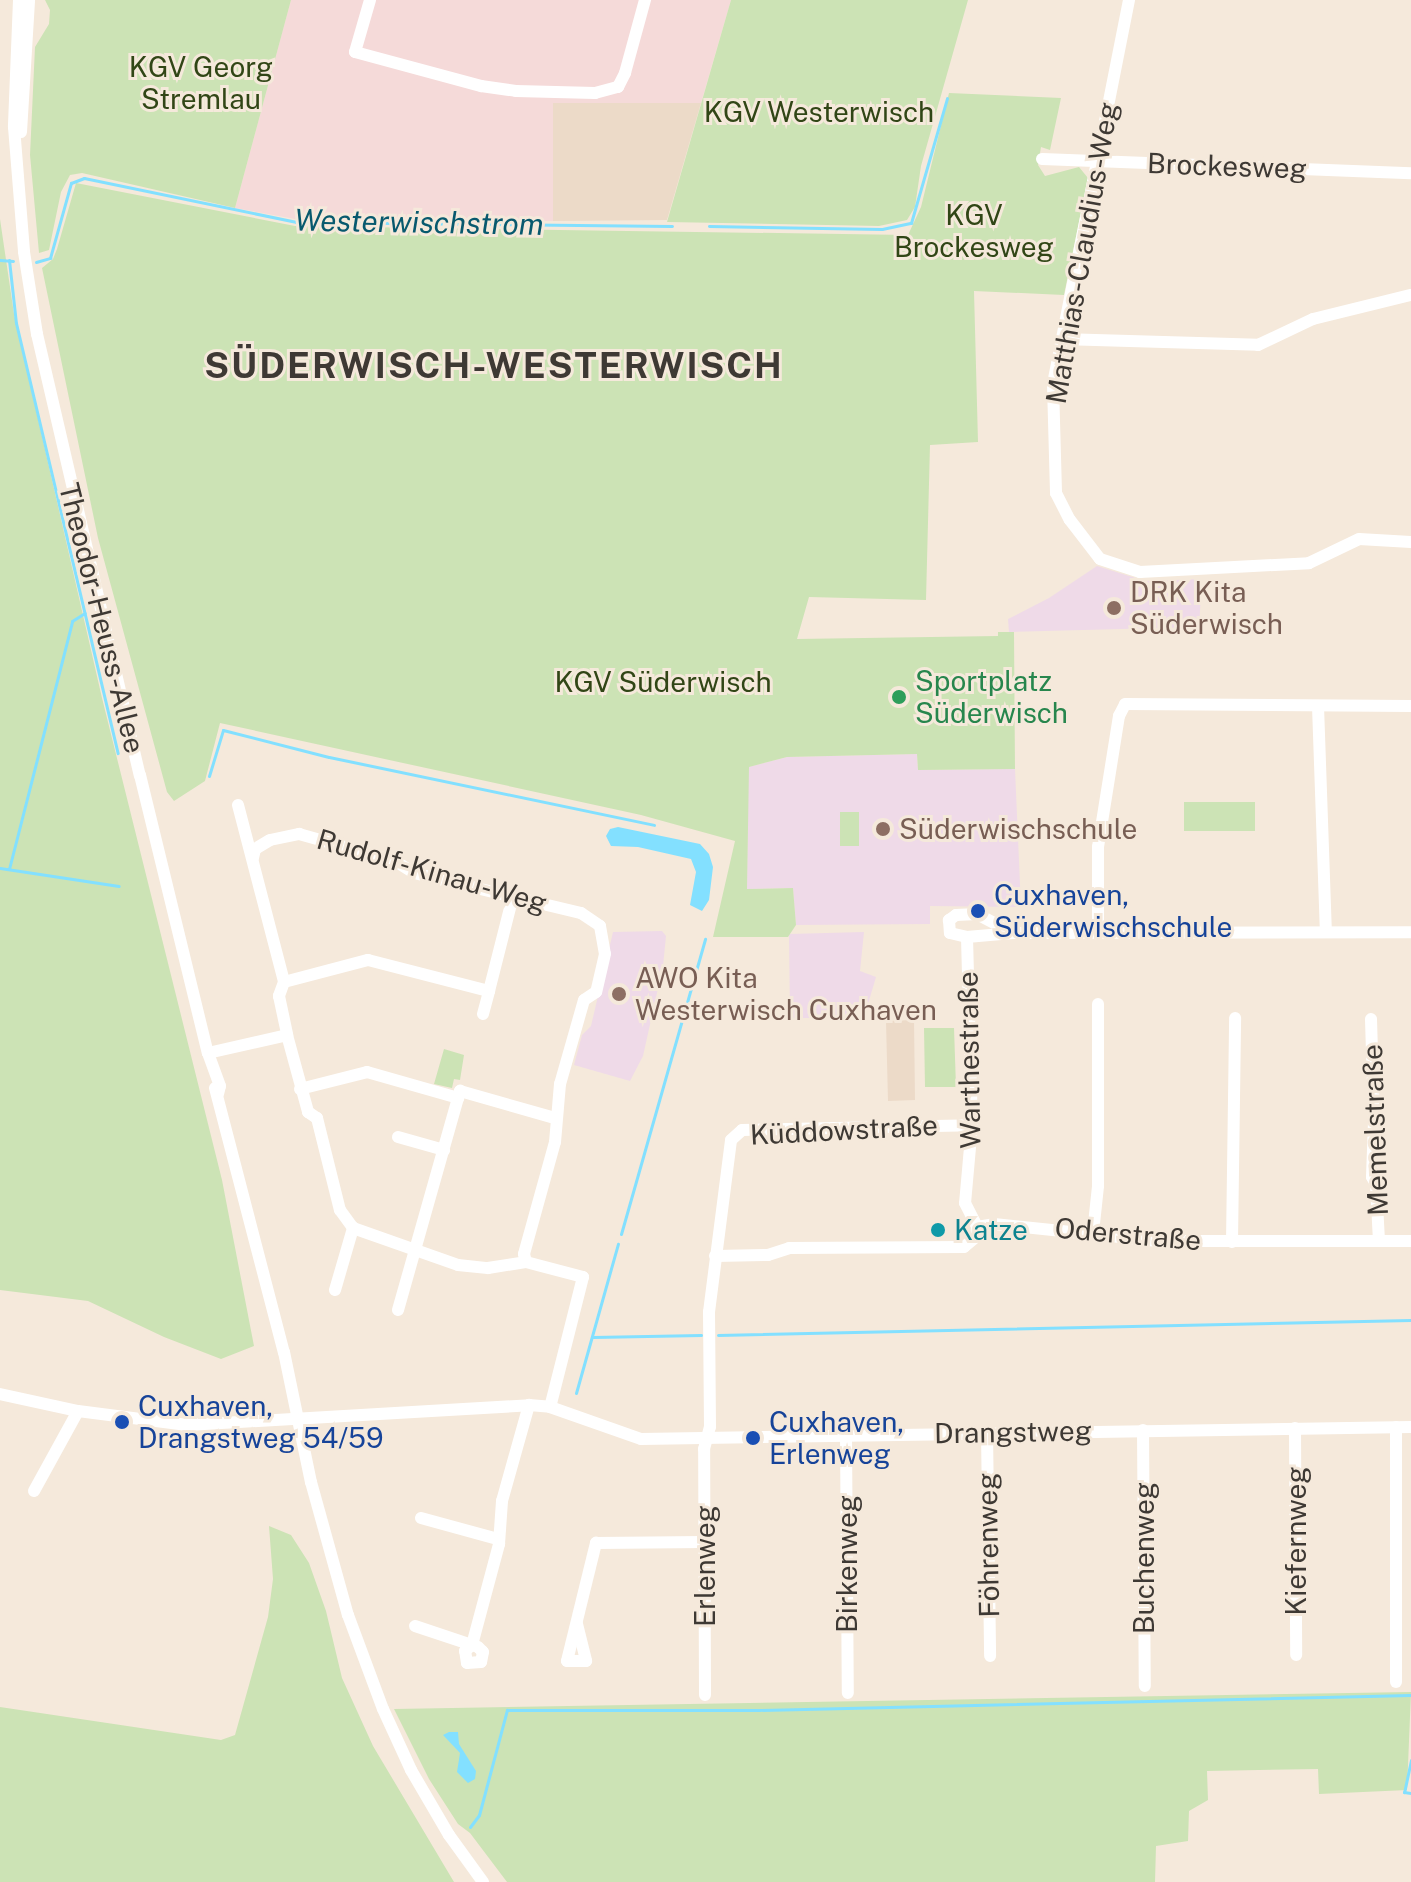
<!DOCTYPE html>
<meta charset="utf-8">
<style>
body{margin:0}
#map{position:relative;width:1411px;height:1882px;overflow:hidden;background:#f5e9db;font-family:"Public Sans",sans-serif}
div>[style]{position:absolute}
[style*='--x']{left:calc(var(--x)*1px);top:calc(var(--y)*1px);width:calc(var(--w)*1px);rotate:calc(var(--a)*1deg)}
.commercial>*{inset:0;background:#f5dad9}
.built>*{inset:0;background:#ecdac8}
.education>*{inset:0;background:#efdae8}
.green>*{inset:0;background:#cce3b5}
.water>*{inset:0;background:#83e0ff}
.stream>*{height:3px;margin:-1.5px;padding:0 1.5px;transform-origin:1.5px;border-radius:1.5px;background:#83e0ff}
.minor>*{height:12px;margin:-6px;padding:0 6px;transform-origin:6px;border-radius:6px;background:#fff}
.dots>*{width:22px;height:22px;translate:-50% -50%;box-sizing:border-box;border:4px solid #f5e9db;border-radius:50%}
span{translate:-50% -50%;white-space:nowrap;text-align:center;line-height:1.15;-webkit-text-stroke:6px #f5e9db;paint-order:stroke}
.park-label{font-size:28px;color:#314616}
.street-label{font-size:28px;color:#3e3934}
.education-label{font-size:28px;color:#785e54}
.left{translate:0 -50%;text-align:left}
.leisure-label{font-size:28px;color:#27864d}
.transit-label{font-size:28px;color:#164399}
.culture-label{font-size:28px;color:#0d838f}
.water-label{font-size:30px;color:#08596e;font-style:italic}
.district-label{font-size:36px;color:#3e3934;font-weight:700;letter-spacing:2px}
</style>
<div id="map">
<div class="commercial">
<div style="clip-path:polygon(291px 0,731px 0,701px 103px,553px 103px,553px 221px,468px 221px,295px 219px,235px 208px)"></div>
</div>
<div class="built">
<div style="clip-path:polygon(553px 103px,701px 103px,667px 220px,553px 221px)"></div>
<div style="clip-path:polygon(914px 1020px,915px 1100px,888px 1101px,886px 1021px)"></div>
</div>
<div class="education">
<div style="clip-path:polygon(1097px 566px,1145px 581px,1202px 579px,1199px 627px,1009px 632px,1008px 619px,1049px 598px)"></div>
<div style="clip-path:polygon(917px 754px,918px 770px,1015px 769px,1021px 907px,930px 906px,930px 924px,796px 925px,793px 888px,747px 889px,748px 767px,787px 757px)"></div>
<div style="clip-path:polygon(662px 931px,666px 936px,663px 966px,643px 1056px,630px 1081px,574px 1065px,582px 1035px,591px 1026px,613px 932px)"></div>
<div style="clip-path:polygon(864px 932px,860px 971px,876px 977px,868px 1004px,855px 1005px,856px 1018px,790px 1018px,789px 934px)"></div>
</div>
<div class="green">
<div style="clip-path:polygon(45px 0,291px 0,235px 208px,82px 173px,70px 175px,61px 192px,49px 250px,39px 253px,30px 155px,35px 47px,49px 24px,50px 10px)"></div>
<div style="clip-path:polygon(731px 0,968px 0,921px 166px,915px 207px,907px 220px,879px 226px,667px 222px)"></div>
<div style="clip-path:polygon(949px 93px,1061px 98px,1050px 150px,1041px 147px,1038px 165px,1045px 176px,1079px 167px,1088px 178px,1064px 295px,974px 291px,978px 442px,930px 445px,926px 600px,809px 597px,797px 639px,998px 636px,998px 632px,1014px 632px,1015px 769px,918px 770px,917px 754px,787px 757px,749px 767px,747px 889px,793px 888px,796px 925px,788px 937px,713px 937px,735px 841px,641px 815px,220px 723px,205px 781px,174px 801px,167px 792px,98px 538px,42px 268px,53px 259px,57px 249px,76px 183px,295px 226px,908px 235px,921px 207px)"></div>
<div style="clip-path:polygon(0 219px,14px 314px,102px 698px,222px 1180px,254px 1346px,221px 1359px,164px 1337px,88px 1301px,0 1290px)"></div>
<div style="clip-path:polygon(1184px 802px,1255px 802px,1255px 831px,1184px 831px)"></div>
<div style="clip-path:polygon(840px 812px,859px 812px,859px 846px,840px 846px)"></div>
<div style="clip-path:polygon(924px 1028px,954px 1028px,956px 1087px,925px 1087px)"></div>
<div style="clip-path:polygon(444px 1049px,464px 1055px,460px 1080px,454px 1079px,452px 1088px,434px 1084px)"></div>
<div style="clip-path:polygon(269px 1526px,291px 1535px,309px 1563px,326px 1611px,342px 1678px,373px 1746px,454px 1882px,0 1882px,0 1707px,221px 1740px,235px 1735px,268px 1617px,273px 1579px)"></div>
<div style="clip-path:polygon(1411px 1692px,1407px 1790px,1319px 1794px,1318px 1769px,1207px 1771px,1208px 1800px,1189px 1811px,1188px 1841px,1156px 1846px,1155px 1882px,507px 1882px,470px 1833px,458px 1824px,429px 1779px,394px 1709px)"></div>
</div>
<div class="water">
<div style="clip-path:polygon(618px 827px,700px 844px,709px 854px,713px 867px,709px 900px,702px 911px,690px 905px,696px 872px,691px 859px,638px 847px,611px 846px,606px 836px,610px 829px)"></div>
<div style="clip-path:polygon(449px 1732px,458px 1732px,459px 1744px,476px 1771px,475px 1779px,468px 1783px,457px 1772px,460px 1753px,443px 1735px)"></div>
</div>
<div class="stream">
<div style="--x:709;--y:226;--w:173;--a:1"></div>
<div style="--x:882;--y:229;--w:30;--a:-12"></div>
<div style="--x:911;--y:223;--w:130;--a:-73.9"></div>
<div style="--x:0;--y:260;--w:13;--a:4"></div>
<div style="--x:9;--y:260;--w:63;--a:83.7"></div>
<div style="--x:16;--y:323;--w:442;--a:76.7"></div>
<div style="--x:36;--y:262;--w:15;--a:-16"></div>
<div style="--x:50;--y:258;--w:78;--a:-74.4"></div>
<div style="--x:71;--y:183;--w:14;--a:-21"></div>
<div style="--x:84;--y:178;--w:217;--a:11.7"></div>
<div style="--x:296;--y:222;--w:376;--a:0.6"></div>
<div style="--x:209;--y:776;--w:48;--a:-73.1"></div>
<div style="--x:223;--y:730;--w:109;--a:14.3"></div>
<div style="--x:329;--y:757;--w:332;--a:11.8"></div>
<div style="--x:0;--y:868;--w:120;--a:8.6"></div>
<div style="--x:9;--y:869;--w:256;--a:-75.7"></div>
<div style="--x:72;--y:621;--w:15;--a:-32"></div>
<div style="--x:621;--y:1234;--w:307;--a:-74.1"></div>
<div style="--x:718;--y:1335;--w:693;--a:-1.24"></div>
<div style="--x:593;--y:1337;--w:108;--a:-1.1"></div>
<div style="--x:576;--y:1393;--w:155;--a:-74.3"></div>
<div style="--x:1411;--y:1760;--w:33;--a:102"></div>
<div style="--x:1404;--y:1792;--w:7;--a:8"></div>
<div style="--x:470;--y:1827;--w:15;--a:-53"></div>
<div style="--x:479;--y:1815;--w:109;--a:-75.1"></div>
<div style="--x:507;--y:1710;--w:251;--a:0"></div>
<div style="--x:758;--y:1710;--w:653;--a:-1.32"></div>
</div>
<div class="minor">
<div style="--x:19;--y:0;--w:127;--a:92.3"></div>
<div style="--x:14;--y:127;--w:125;--a:85.4"></div>
<div style="--x:24;--y:252;--w:83;--a:81"></div>
<div style="--x:37;--y:334;--w:453;--a:76.9"></div>
<div style="--x:140;--y:775;--w:286;--a:76.3"></div>
<div style="--x:208;--y:1053;--w:35;--a:70"></div>
<div style="--x:220;--y:1086;--w:8;--a:104"></div>
<div style="--x:370;--y:0;--w:54;--a:106.1"></div>
<div style="--x:355;--y:52;--w:131;--a:15.1"></div>
<div style="--x:481;--y:86;--w:35;--a:8"></div>
<div style="--x:516;--y:91;--w:79;--a:1.5"></div>
<div style="--x:595;--y:93;--w:24;--a:-15"></div>
<div style="--x:618;--y:87;--w:16;--a:-63"></div>
<div style="--x:625;--y:73;--w:76;--a:-74.7"></div>
<div style="--x:1129;--y:0;--w:392;--a:101.2"></div>
<div style="--x:1053;--y:385;--w:108;--a:88.4"></div>
<div style="--x:1056;--y:493;--w:30;--a:63"></div>
<div style="--x:1070;--y:520;--w:49;--a:52.4"></div>
<div style="--x:1100;--y:559;--w:42;--a:18"></div>
<div style="--x:1140;--y:572;--w:169;--a:-3"></div>
<div style="--x:1309;--y:563;--w:55;--a:-25.6"></div>
<div style="--x:1359;--y:539;--w:52;--a:3.3"></div>
<div style="--x:21;--y:132;--w:132;--a:-86.5"></div>
<div style="--x:1042;--y:159;--w:369;--a:2.2"></div>
<div style="--x:1061;--y:339;--w:197;--a:1.7"></div>
<div style="--x:1258;--y:345;--w:61;--a:-25.3"></div>
<div style="--x:1313;--y:319;--w:101;--a:-13.8"></div>
<div style="--x:1318;--y:706;--w:226;--a:88"></div>
<div style="--x:238;--y:805;--w:183;--a:75.4"></div>
<div style="--x:284;--y:982;--w:15;--a:110"></div>
<div style="--x:279;--y:996;--w:40;--a:78"></div>
<div style="--x:253;--y:858;--w:9;--a:-77"></div>
<div style="--x:255;--y:849;--w:17;--a:-31"></div>
<div style="--x:270;--y:840;--w:30;--a:-12"></div>
<div style="--x:299;--y:834;--w:100;--a:15.7"></div>
<div style="--x:395;--y:861;--w:22;--a:32"></div>
<div style="--x:414;--y:873;--w:172;--a:13.5"></div>
<div style="--x:581;--y:913;--w:23;--a:34"></div>
<div style="--x:600;--y:926;--w:28;--a:80"></div>
<div style="--x:605;--y:954;--w:39;--a:103"></div>
<div style="--x:596;--y:992;--w:14;--a:146"></div>
<div style="--x:584;--y:1000;--w:87;--a:105.9"></div>
<div style="--x:560;--y:1084;--w:58;--a:94.9"></div>
<div style="--x:555;--y:1142;--w:116;--a:105.5"></div>
<div style="--x:524;--y:1254;--w:8;--a:76"></div>
<div style="--x:1013;--y:933;--w:41;--a:-152.2"></div>
<div style="--x:977;--y:914;--w:21;--a:177"></div>
<div style="--x:956;--y:915;--w:9;--a:144"></div>
<div style="--x:949;--y:920;--w:13;--a:86"></div>
<div style="--x:950;--y:933;--w:17;--a:13"></div>
<div style="--x:967;--y:937;--w:46;--a:-5"></div>
<div style="--x:1013;--y:933;--w:398;--a:-0.1"></div>
<div style="--x:1098;--y:934;--w:87;--a:-90"></div>
<div style="--x:1098;--y:847;--w:133;--a:-80.9"></div>
<div style="--x:1119;--y:716;--w:13;--a:-63"></div>
<div style="--x:1125;--y:704;--w:286;--a:0.4"></div>
<div style="--x:967;--y:937;--w:188;--a:88.5"></div>
<div style="--x:972;--y:1125;--w:78;--a:95.1"></div>
<div style="--x:965;--y:1203;--w:27;--a:63"></div>
<div style="--x:284;--y:982;--w:87;--a:-14.7"></div>
<div style="--x:368;--y:960;--w:125;--a:14.4"></div>
<div style="--x:489;--y:991;--w:98;--a:-75.8"></div>
<div style="--x:483;--y:1014;--w:24;--a:-75"></div>
<div style="--x:1371;--y:1019;--w:103;--a:88.3"></div>
<div style="--x:1374;--y:1122;--w:55;--a:92.1"></div>
<div style="--x:1372;--y:1177;--w:8;--a:60"></div>
<div style="--x:1376;--y:1184;--w:57;--a:87"></div>
<div style="--x:208;--y:1053;--w:81;--a:-12.8"></div>
<div style="--x:287;--y:1035;--w:80;--a:74.7"></div>
<div style="--x:308;--y:1112;--w:11;--a:34"></div>
<div style="--x:317;--y:1118;--w:95;--a:76"></div>
<div style="--x:340;--y:1210;--w:22;--a:54"></div>
<div style="--x:353;--y:1228;--w:111;--a:19.4"></div>
<div style="--x:458;--y:1265;--w:30;--a:6"></div>
<div style="--x:488;--y:1268;--w:38;--a:-9"></div>
<div style="--x:526;--y:1262;--w:59;--a:14.7"></div>
<div style="--x:583;--y:1277;--w:134;--a:104.2"></div>
<div style="--x:215;--y:1088;--w:273;--a:75.4"></div>
<div style="--x:284;--y:1352;--w:133;--a:78.3"></div>
<div style="--x:311;--y:1482;--w:138;--a:74.5"></div>
<div style="--x:348;--y:1615;--w:100;--a:69.6"></div>
<div style="--x:383;--y:1709;--w:67;--a:65.3"></div>
<div style="--x:411;--y:1770;--w:75;--a:59.7"></div>
<div style="--x:449;--y:1835;--w:58;--a:54.1"></div>
<div style="--x:300;--y:1089;--w:69;--a:-14.2"></div>
<div style="--x:367;--y:1072;--w:95;--a:15.9"></div>
<div style="--x:398;--y:1137;--w:48;--a:15.8"></div>
<div style="--x:1093;--y:1233;--w:47;--a:-83.9"></div>
<div style="--x:1098;--y:1186;--w:182;--a:-90"></div>
<div style="--x:1232;--y:1242;--w:224;--a:-89.2"></div>
<div style="--x:715;--y:1256;--w:53;--a:-1.1"></div>
<div style="--x:768;--y:1255;--w:22;--a:-18"></div>
<div style="--x:789;--y:1248;--w:175;--a:-0.3"></div>
<div style="--x:964;--y:1247;--w:16;--a:-40"></div>
<div style="--x:976;--y:1237;--w:10;--a:-84"></div>
<div style="--x:977;--y:1227;--w:17;--a:-10"></div>
<div style="--x:994;--y:1224;--w:165;--a:5.9"></div>
<div style="--x:1158;--y:1241;--w:253;--a:0"></div>
<div style="--x:335;--y:1290;--w:65;--a:-73.8"></div>
<div style="--x:398;--y:1310;--w:228;--a:-74.2"></div>
<div style="--x:460;--y:1091;--w:99;--a:15.9"></div>
<div style="--x:0;--y:1394;--w:80;--a:12.3"></div>
<div style="--x:78;--y:1411;--w:110;--a:7.3"></div>
<div style="--x:187;--y:1425;--w:343;--a:-3.3"></div>
<div style="--x:529;--y:1405;--w:21;--a:5"></div>
<div style="--x:550;--y:1407;--w:96;--a:19.4"></div>
<div style="--x:641;--y:1439;--w:770;--a:-0.89"></div>
<div style="--x:1396;--y:1427;--w:255;--a:90"></div>
<div style="--x:1295;--y:1428;--w:227;--a:89.7"></div>
<div style="--x:1143;--y:1430;--w:256;--a:89.6"></div>
<div style="--x:987;--y:1433;--w:223;--a:89.2"></div>
<div style="--x:846;--y:1435;--w:258;--a:89.6"></div>
<div style="--x:34;--y:1491;--w:91;--a:-61.2"></div>
<div style="--x:421;--y:1518;--w:80;--a:15.3"></div>
<div style="--x:577;--y:1624;--w:38;--a:76"></div>
<div style="--x:586;--y:1661;--w:19;--a:180"></div>
<div style="--x:567;--y:1661;--w:122;--a:-76.2"></div>
<div style="--x:596;--y:1543;--w:109;--a:-0.5"></div>
<div style="--x:415;--y:1626;--w:66;--a:18.4"></div>
<div style="--x:478;--y:1647;--w:7;--a:45"></div>
<div style="--x:483;--y:1652;--w:10;--a:101"></div>
<div style="--x:481;--y:1662;--w:14;--a:176"></div>
<div style="--x:467;--y:1663;--w:12;--a:-99"></div>
<div style="--x:465;--y:1651;--w:9;--a:-41"></div>
<div style="--x:472;--y:1645;--w:105;--a:-75"></div>
<div style="--x:499;--y:1544;--w:43;--a:-86"></div>
<div style="--x:502;--y:1501;--w:100;--a:-74.3"></div>
<div style="--x:705;--y:1695;--w:246;--a:-90.2"></div>
<div style="--x:704;--y:1449;--w:23;--a:-75"></div>
<div style="--x:710;--y:1427;--w:115;--a:-90.5"></div>
<div style="--x:709;--y:1312;--w:173;--a:-82.7"></div>
<div style="--x:731;--y:1140;--w:15;--a:-42"></div>
<div style="--x:742;--y:1130;--w:230;--a:-1.2"></div>
</div>
<div class="dots">
<div style="left:1114px;top:608px;background:#8d6e63"></div>
<div style="left:899px;top:697px;background:#2e9e5b"></div>
<div style="left:883px;top:829px;background:#8d6e63"></div>
<div style="left:978px;top:911px;background:#1a4fb4"></div>
<div style="left:619px;top:994px;background:#8d6e63"></div>
<div style="left:938px;top:1230px;background:#0f9aa8"></div>
<div style="left:122px;top:1422px;background:#1a4fb4"></div>
<div style="left:753px;top:1438px;background:#1a4fb4"></div>
</div>
<div class="park-label">
<span style="left:201px;top:83px">KGV Georg<br>Stremlau</span>
<span style="left:819px;top:112px">KGV Westerwisch</span>
<span style="left:974px;top:231px">KGV<br>Brockesweg</span>
<span style="left:663px;top:682px">KGV Süderwisch</span>
</div>
<div class="street-label">
<span style="left:1227px;top:166px;rotate:2deg">Brockesweg</span>
<span style="left:1082px;top:253px;rotate:-80deg">Matthias-Claudius-Weg</span>
<span style="left:102px;top:618px;rotate:76deg">Theodor-Heuss-Allee</span>
<span style="left:432px;top:871px;rotate:16deg">Rudolf-Kinau-Weg</span>
<span style="left:969px;top:1060px;rotate:-91deg">Warthestraße</span>
<span style="left:844px;top:1130px;rotate:-3deg">Küddowstraße</span>
<span style="left:1375px;top:1130px;rotate:-92deg">Memelstraße</span>
<span style="left:1128px;top:1234px;rotate:5deg">Oderstraße</span>
<span style="left:1013px;top:1432px;rotate:-1deg">Drangstweg</span>
<span style="left:1296px;top:1541px;rotate:-90deg">Kiefernweg</span>
<span style="left:988px;top:1545px;rotate:-91deg">Föhrenweg</span>
<span style="left:1144px;top:1558px;rotate:-90deg">Buchenweg</span>
<span style="left:847px;top:1564px;rotate:-90deg">Birkenweg</span>
<span style="left:705px;top:1566px;rotate:-90deg">Erlenweg</span>
</div>
<div class="education-label">
<span class="left" style="left:1130px;top:608px">DRK Kita<br>Süderwisch</span>
<span class="left" style="left:899px;top:829px">Süderwischschule</span>
<span class="left" style="left:635px;top:994px">AWO Kita<br>Westerwisch Cuxhaven</span>
</div>
<div class="leisure-label">
<span class="left" style="left:915px;top:697px">Sportplatz<br>Süderwisch</span>
</div>
<div class="transit-label">
<span class="left" style="left:994px;top:911px">Cuxhaven,<br>Süderwischschule</span>
<span class="left" style="left:138px;top:1422px">Cuxhaven,<br>Drangstweg 54/59</span>
<span class="left" style="left:769px;top:1438px">Cuxhaven,<br>Erlenweg</span>
</div>
<div class="culture-label">
<span class="left" style="left:954px;top:1230px">Katze</span>
</div>
<div class="water-label">
<span style="left:419px;top:222px;rotate:1deg">Westerwischstrom</span>
</div>
<div class="district-label">
<span style="left:494px;top:366px">SÜDERWISCH-WESTERWISCH</span>
</div>
</div>
